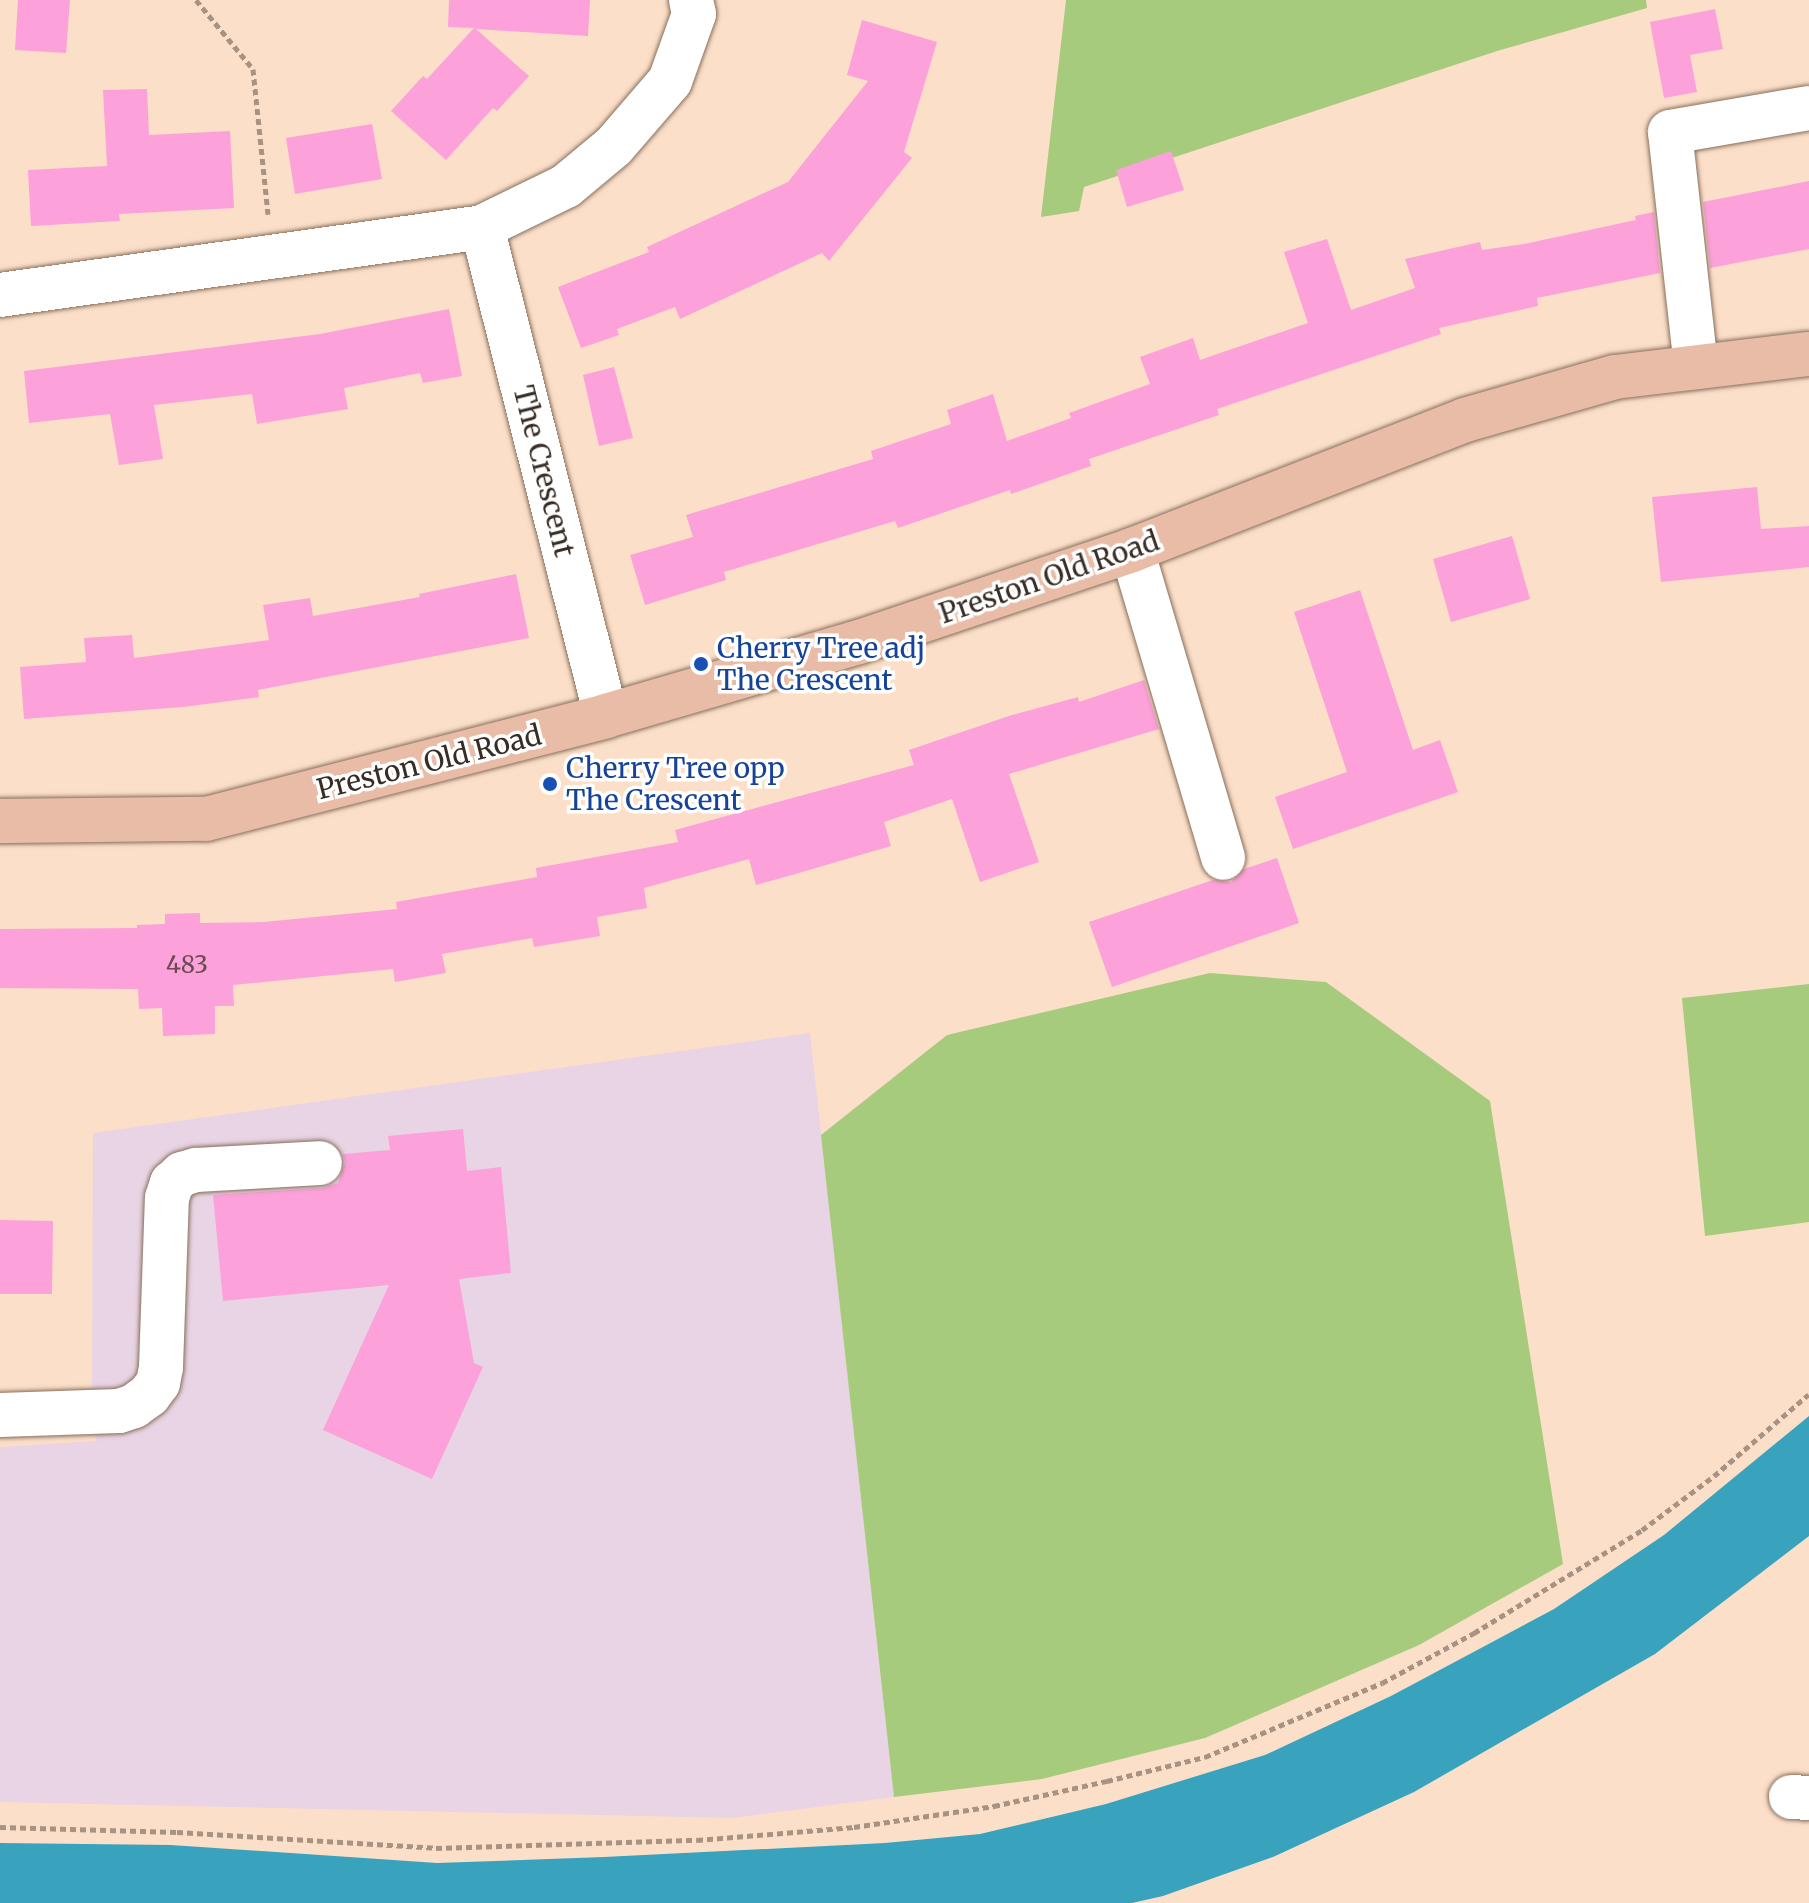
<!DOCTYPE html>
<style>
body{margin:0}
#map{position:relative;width:1809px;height:1903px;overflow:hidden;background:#fbdfc9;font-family:Merriweather,serif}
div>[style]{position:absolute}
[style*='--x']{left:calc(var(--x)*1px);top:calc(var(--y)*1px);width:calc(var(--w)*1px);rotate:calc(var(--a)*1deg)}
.education>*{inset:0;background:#e8d4e4}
.green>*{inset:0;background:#a6cb7c}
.water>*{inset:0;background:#39a3be}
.building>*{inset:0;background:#fca1d9}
.path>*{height:5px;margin-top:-2.5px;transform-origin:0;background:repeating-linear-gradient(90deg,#a89383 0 6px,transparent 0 10px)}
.roads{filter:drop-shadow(0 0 2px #886f5c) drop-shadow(0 0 2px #886f5c)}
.minor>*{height:44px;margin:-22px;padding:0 22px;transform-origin:22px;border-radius:22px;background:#fff}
.major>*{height:44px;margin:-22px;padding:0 22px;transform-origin:22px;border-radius:22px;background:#e8bca6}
.dots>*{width:22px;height:22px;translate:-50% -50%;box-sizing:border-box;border:4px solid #fff;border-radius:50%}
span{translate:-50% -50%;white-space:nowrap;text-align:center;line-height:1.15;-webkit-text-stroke:7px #fff;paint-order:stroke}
.number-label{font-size:24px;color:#694a52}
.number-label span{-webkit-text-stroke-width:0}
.street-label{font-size:28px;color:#382d25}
.transit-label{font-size:28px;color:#164399}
.left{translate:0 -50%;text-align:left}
</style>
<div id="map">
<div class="education">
<div style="clip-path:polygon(810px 1033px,894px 1797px,732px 1818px,0 1802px,0 1447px,96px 1441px,92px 1384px,93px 1133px)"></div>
</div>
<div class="green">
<div style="clip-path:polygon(1066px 0,1646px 0,1647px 8px,1497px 51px,1084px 187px,1079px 211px,1041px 217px)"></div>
<div style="clip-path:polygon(1210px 973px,1326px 982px,1490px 1101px,1563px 1564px,1419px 1645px,1205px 1738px,1042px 1779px,894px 1797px,821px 1135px,947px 1035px)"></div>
<div style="clip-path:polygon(1809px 984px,1809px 1222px,1705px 1236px,1682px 998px)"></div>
</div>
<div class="water">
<div style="clip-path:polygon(1809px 1416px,1809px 1536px,1655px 1654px,1414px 1792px,1273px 1857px,1163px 1896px,1132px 1903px,0 1903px,0 1843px,171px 1845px,437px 1863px,604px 1857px,885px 1843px,980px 1834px,1106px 1804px,1265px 1755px,1391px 1696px,1554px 1609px,1664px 1535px)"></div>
</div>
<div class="building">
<div style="clip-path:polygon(18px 0,70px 0,66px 53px,15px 50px)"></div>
<div style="clip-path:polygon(449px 0,590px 0,588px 36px,476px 29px,529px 76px,497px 111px,493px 108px,446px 160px,391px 111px,423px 76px,427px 79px,474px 28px,448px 27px)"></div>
<div style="clip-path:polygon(1715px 9px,1723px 49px,1690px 55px,1697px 92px,1664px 98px,1650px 22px)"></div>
<div style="clip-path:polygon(862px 20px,937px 42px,904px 152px,912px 158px,829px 261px,822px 253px,680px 319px,675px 307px,617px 329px,619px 335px,581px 348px,558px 287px,649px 252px,647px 247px,788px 182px,868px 81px,847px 75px)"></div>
<div style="clip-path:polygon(147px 89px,149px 135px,230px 131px,234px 208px,119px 214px,120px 221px,31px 226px,28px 170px,107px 166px,103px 90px)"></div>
<div style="clip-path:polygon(372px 124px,382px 179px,295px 194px,286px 138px)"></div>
<div style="clip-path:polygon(1171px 151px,1184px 190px,1127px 207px,1116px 170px)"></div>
<div style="clip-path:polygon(1809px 181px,1809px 249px,1710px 268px,1703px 202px)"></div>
<div style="clip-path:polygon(1654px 212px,1660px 273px,1537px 298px,1538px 306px,1439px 328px,1441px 334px,1217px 409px,1219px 415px,1089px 459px,1091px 466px,1011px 494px,1010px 490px,898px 528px,895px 521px,724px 572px,726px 580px,645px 605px,630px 555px,693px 537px,686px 515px,873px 459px,871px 451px,951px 424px,947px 410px,993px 394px,1007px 441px,1071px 418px,1069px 413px,1150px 384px,1140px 357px,1193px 338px,1200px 360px,1308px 323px,1284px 252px,1327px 239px,1351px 310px,1415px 288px,1405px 259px,1480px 242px,1482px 250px,1524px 244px,1636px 220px,1635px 216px)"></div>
<div style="clip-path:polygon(449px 309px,462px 376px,423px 383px,420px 373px,344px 388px,348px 409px,257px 424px,252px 394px,154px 405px,163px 459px,119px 465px,110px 414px,29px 423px,24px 371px,320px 334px)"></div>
<div style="clip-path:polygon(614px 367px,633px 438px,599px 446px,583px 375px)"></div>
<div style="clip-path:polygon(1757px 487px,1761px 529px,1809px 526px,1809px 567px,1661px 582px,1652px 497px)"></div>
<div style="clip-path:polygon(1512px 536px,1530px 599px,1451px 622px,1433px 559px)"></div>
<div style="clip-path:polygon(516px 574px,529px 638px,258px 690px,259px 697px,183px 707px,24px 719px,20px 667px,86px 662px,84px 638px,132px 635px,134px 658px,269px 640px,263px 605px,310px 598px,313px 616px,420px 597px,419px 594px)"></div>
<div style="clip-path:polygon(1360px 590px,1413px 750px,1440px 740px,1458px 792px,1293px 849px,1275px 797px,1347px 772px,1294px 612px)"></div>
<div style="clip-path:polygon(1144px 680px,1159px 729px,1009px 774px,1039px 862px,980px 882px,952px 799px,884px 822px,891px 846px,792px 875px,756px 885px,749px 859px,644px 888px,647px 908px,597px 917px,600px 936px,534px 947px,532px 938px,442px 954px,446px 973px,395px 982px,393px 969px,233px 985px,234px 1006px,215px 1006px,215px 1034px,163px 1036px,162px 1008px,139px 1009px,138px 989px,0 988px,0 929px,137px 928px,137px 925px,165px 924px,165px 914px,200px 913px,200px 923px,264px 922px,397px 909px,396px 902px,537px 877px,536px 868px,678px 842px,675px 830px,914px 765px,909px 750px,1009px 716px,1078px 697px,1079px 702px)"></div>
<div style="clip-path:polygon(1277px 858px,1299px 923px,1112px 987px,1089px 922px,1213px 880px,1231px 882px,1244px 869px)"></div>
<div style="clip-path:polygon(463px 1129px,467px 1171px,501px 1167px,511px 1273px,459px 1279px,474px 1363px,483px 1367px,432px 1479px,323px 1430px,389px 1285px,223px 1301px,213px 1195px,322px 1188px,338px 1183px,345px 1162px,343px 1154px,390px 1150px,388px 1136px)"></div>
<div style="clip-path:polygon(0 1220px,53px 1221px,52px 1294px,0 1294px)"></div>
</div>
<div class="path">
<div style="--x:196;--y:0;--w:89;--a:50.4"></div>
<div style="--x:253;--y:69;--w:146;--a:84.1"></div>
<div style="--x:0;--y:1827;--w:177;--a:1.6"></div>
<div style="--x:177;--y:1832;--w:259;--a:3.5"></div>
<div style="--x:436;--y:1848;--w:261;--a:-1.8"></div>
<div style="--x:697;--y:1840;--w:158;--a:-4.7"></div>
<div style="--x:854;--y:1827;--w:142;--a:-8.5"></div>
<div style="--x:994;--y:1806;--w:116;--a:-12.5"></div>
<div style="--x:1107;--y:1781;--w:101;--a:-13.8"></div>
<div style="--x:1205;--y:1757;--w:192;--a:-22.7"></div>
<div style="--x:1382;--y:1683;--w:105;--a:-28.5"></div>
<div style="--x:1474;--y:1633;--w:197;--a:-31.5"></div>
<div style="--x:1642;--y:1530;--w:90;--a:-36.9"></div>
<div style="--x:1714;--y:1476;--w:125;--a:-40.8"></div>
</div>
<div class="roads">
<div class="minor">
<div style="--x:482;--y:227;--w:504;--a:75.77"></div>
<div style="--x:0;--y:295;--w:487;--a:-8"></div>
<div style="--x:482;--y:227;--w:93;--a:-26"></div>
<div style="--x:566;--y:186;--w:62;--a:-39.8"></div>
<div style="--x:614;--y:146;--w:86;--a:-49.3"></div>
<div style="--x:670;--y:81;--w:71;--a:-70.3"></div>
<div style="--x:694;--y:14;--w:14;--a:-102"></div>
<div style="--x:1696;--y:367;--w:236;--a:-96.3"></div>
<div style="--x:1670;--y:132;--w:141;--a:-9.8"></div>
<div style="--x:1132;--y:550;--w:321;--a:73.5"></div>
<div style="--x:0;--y:1415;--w:119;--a:-1.9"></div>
<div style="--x:119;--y:1411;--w:16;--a:-18"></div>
<div style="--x:134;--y:1406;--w:19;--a:-36"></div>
<div style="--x:149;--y:1395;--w:15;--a:-53"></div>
<div style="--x:158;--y:1383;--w:16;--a:-79"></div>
<div style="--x:161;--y:1367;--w:169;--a:-88"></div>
<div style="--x:167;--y:1198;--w:16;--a:-72"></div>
<div style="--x:172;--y:1183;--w:13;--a:-42"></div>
<div style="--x:182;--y:1174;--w:15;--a:-16"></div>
<div style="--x:196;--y:1170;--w:124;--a:-3.2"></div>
<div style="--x:1791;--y:1797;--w:18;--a:3"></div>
</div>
<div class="major">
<div style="--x:0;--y:821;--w:206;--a:-0.6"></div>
<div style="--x:206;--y:819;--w:413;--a:-14.4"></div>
<div style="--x:606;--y:716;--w:264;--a:-16.3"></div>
<div style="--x:859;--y:642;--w:288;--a:-18.6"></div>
<div style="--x:1132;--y:550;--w:357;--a:-21.3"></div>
<div style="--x:1465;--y:420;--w:156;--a:-16"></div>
<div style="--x:1615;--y:377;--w:195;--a:-6.8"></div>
</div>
</div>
<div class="dots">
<div style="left:701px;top:664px;background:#1a4fb4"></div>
<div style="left:550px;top:784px;background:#1a4fb4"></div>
</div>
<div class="number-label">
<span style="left:187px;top:965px">483</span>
</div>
<div class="street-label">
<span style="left:544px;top:471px;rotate:76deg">The Crescent</span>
<span style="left:1049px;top:577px;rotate:-19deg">Preston Old Road</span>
<span style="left:429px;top:762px;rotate:-14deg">Preston Old Road</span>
</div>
<div class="transit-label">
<span class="left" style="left:717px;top:664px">Cherry Tree adj<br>The Crescent</span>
<span class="left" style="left:566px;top:784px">Cherry Tree opp<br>The Crescent</span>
</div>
</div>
